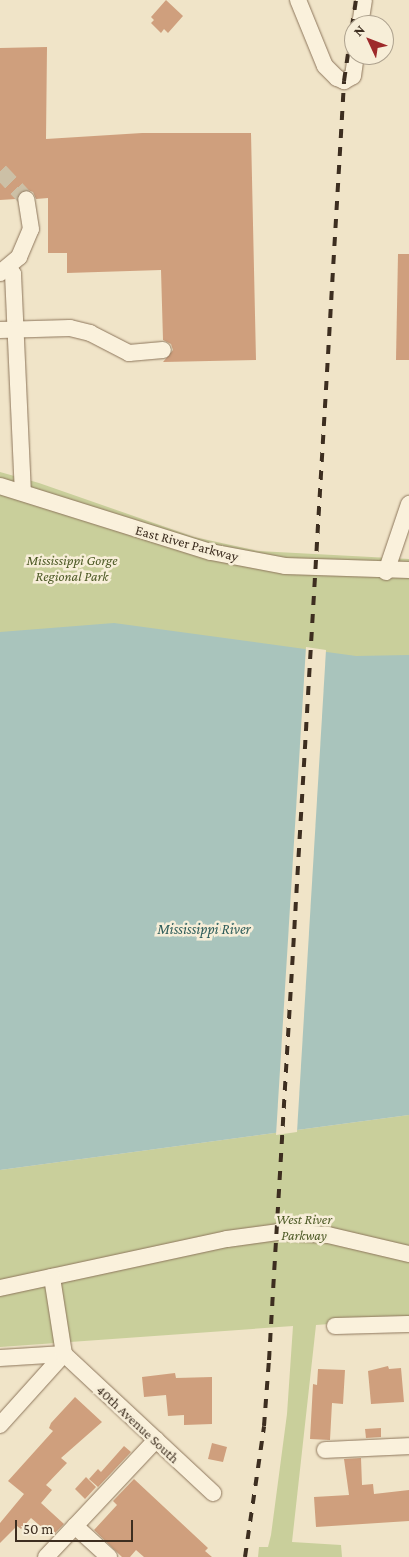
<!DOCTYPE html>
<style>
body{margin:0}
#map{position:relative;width:409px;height:1557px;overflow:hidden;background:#f0e4c8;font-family:"Crimson Pro",serif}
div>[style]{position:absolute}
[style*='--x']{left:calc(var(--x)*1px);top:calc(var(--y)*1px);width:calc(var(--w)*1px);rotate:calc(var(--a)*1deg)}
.green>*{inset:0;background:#c9cf9b}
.water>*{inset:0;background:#a9c4bc}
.pier>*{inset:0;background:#f0e4c8}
.building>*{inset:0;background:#cf9f7d}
.minor-tunnel>*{height:16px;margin-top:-8px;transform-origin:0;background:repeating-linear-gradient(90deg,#ccc0a6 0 16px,transparent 0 24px)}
.roads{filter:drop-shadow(0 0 1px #8d765c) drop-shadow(0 0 1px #8d765c)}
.minor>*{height:16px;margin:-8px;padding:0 8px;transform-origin:8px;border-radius:8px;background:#faf1dc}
.rail>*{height:4px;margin-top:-2px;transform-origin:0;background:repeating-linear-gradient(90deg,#3d2e20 0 9px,transparent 0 18px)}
span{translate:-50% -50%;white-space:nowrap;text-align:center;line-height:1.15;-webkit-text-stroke:5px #f7eed8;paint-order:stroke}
.street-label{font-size:14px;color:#3d2e20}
.park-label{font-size:14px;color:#4d5a26;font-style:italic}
.water-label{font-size:15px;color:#2f5d5a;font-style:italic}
.north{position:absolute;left:344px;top:15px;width:50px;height:50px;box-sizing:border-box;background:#f7eed8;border:1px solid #ada18e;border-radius:50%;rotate:313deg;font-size:14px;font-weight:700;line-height:20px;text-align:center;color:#3d2e20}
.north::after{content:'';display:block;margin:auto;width:18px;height:22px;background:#9e2a2b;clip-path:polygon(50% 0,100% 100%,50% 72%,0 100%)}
.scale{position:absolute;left:15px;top:1520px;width:118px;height:22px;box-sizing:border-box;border:2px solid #3d2e20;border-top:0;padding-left:6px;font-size:15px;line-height:18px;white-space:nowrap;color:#3d2e20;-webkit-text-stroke:4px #f7eed8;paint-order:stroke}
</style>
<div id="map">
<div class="green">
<div style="clip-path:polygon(0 472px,39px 483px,194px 537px,258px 551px,409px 559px,409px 665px,0 646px)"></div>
<div style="clip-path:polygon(409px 1115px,409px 1318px,316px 1325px,292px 1542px,341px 1545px,342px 1557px,258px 1557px,259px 1547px,268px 1547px,271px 1535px,287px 1414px,293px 1326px,0 1347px,0 1170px)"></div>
</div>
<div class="water">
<div style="clip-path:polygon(114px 623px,356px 656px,409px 655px,409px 1115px,0 1170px,0 632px)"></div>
</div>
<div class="pier">
<div style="clip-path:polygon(306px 647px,326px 650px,297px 1132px,276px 1135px)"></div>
</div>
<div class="building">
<div style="clip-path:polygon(166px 0,183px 16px,168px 33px,164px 29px,161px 33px,151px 23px,154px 20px,151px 17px)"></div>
<div style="clip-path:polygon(47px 47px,46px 139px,142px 133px,251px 133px,256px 360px,163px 362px,173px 350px,171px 344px,163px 340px,161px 270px,67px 273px,67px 253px,48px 253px,48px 198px,36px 199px,33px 192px,25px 189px,19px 192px,16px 199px,0 200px,0 48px)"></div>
<div style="clip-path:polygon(398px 254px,409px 254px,409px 360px,396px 360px)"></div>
<div style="clip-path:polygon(388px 1366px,389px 1369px,401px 1368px,404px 1402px,371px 1404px,368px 1371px)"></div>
<div style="clip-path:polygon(318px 1369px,345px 1370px,343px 1404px,332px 1403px,330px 1440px,310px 1439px,313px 1384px,317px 1385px)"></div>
<div style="clip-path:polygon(175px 1373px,176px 1378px,212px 1377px,212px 1424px,184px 1425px,184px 1415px,168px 1416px,166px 1395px,144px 1397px,142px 1377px)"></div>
<div style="clip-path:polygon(75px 1397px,102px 1422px,61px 1458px,67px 1463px,46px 1485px,52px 1490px,41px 1503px,64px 1524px,52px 1536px,31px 1518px,21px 1529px,17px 1526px,0 1543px,0 1523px,24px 1494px,8px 1481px,53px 1431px,49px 1428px,51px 1423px)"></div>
<div style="clip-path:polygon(381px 1428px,381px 1437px,366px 1438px,365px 1429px)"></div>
<div style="clip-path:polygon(212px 1443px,227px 1447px,223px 1462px,208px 1459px)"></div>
<div style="clip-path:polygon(124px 1446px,131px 1452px,98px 1487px,89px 1479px,98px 1469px,101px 1472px)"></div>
<div style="clip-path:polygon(361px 1458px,362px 1485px,373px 1484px,374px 1494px,409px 1490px,409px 1521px,316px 1527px,314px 1497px,349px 1495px,344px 1459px)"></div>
<div style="clip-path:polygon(86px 1477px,96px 1487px,85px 1499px,75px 1489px)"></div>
<div style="clip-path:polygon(134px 1479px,208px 1548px,205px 1551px,212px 1557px,144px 1557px,136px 1550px,130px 1557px,122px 1557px,94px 1530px,117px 1505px,113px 1501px)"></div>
</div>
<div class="minor-tunnel">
<div style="--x:0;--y:171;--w:38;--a:47"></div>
</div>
<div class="roads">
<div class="minor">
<div style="--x:298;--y:0;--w:71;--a:67.8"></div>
<div style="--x:325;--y:66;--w:17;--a:45"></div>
<div style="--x:337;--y:78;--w:8;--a:23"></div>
<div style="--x:344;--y:81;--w:10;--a:-29"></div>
<div style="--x:353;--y:76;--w:21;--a:-82"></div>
<div style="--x:360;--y:25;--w:25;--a:-81"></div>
<div style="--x:8;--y:268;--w:8;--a:50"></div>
<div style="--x:13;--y:274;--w:218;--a:87.4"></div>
<div style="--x:0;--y:273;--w:25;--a:-40"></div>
<div style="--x:19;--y:257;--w:30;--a:-67"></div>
<div style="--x:31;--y:229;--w:30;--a:-99"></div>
<div style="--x:0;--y:330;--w:70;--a:-1.6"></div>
<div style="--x:70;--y:328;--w:21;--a:14"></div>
<div style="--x:90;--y:333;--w:44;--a:27.1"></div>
<div style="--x:129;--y:353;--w:34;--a:-5"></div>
<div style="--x:0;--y:486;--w:221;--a:17.4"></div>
<div style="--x:211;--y:552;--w:75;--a:10.7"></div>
<div style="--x:285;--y:566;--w:124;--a:1.8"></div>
<div style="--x:386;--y:572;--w:72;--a:-71.3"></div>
<div style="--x:0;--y:1288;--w:232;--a:-12.2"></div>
<div style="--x:227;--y:1239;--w:51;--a:-7.8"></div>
<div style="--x:278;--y:1232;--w:50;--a:3.4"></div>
<div style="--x:328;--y:1235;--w:83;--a:13.2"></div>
<div style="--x:335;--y:1326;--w:74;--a:-1.5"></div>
<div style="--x:0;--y:1358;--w:64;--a:-3.6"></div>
<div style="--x:64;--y:1354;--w:204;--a:43"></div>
<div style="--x:0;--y:1425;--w:96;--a:-48"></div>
<div style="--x:64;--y:1354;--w:78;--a:-98.9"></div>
<div style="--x:325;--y:1450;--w:84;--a:-2.7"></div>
<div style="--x:75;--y:1526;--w:46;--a:42.4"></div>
<div style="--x:46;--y:1557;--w:161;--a:-46.8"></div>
</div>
</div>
<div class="rail">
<div style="--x:245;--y:1557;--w:132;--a:-81.7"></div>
<div style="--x:264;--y:1426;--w:66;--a:-85.7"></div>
<div style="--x:269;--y:1360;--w:1281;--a:-86.64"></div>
<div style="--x:344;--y:81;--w:82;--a:-81.6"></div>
</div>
<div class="street-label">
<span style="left:187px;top:543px;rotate:15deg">East River Parkway</span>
<span style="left:138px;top:1424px;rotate:43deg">40th Avenue South</span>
</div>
<div class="park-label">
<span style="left:72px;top:568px">Mississippi Gorge<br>Regional Park</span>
<span style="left:304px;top:1227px">West River<br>Parkway</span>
</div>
<div class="water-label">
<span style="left:204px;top:930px">Mississippi River</span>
</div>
<div class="north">N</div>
<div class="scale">50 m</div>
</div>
